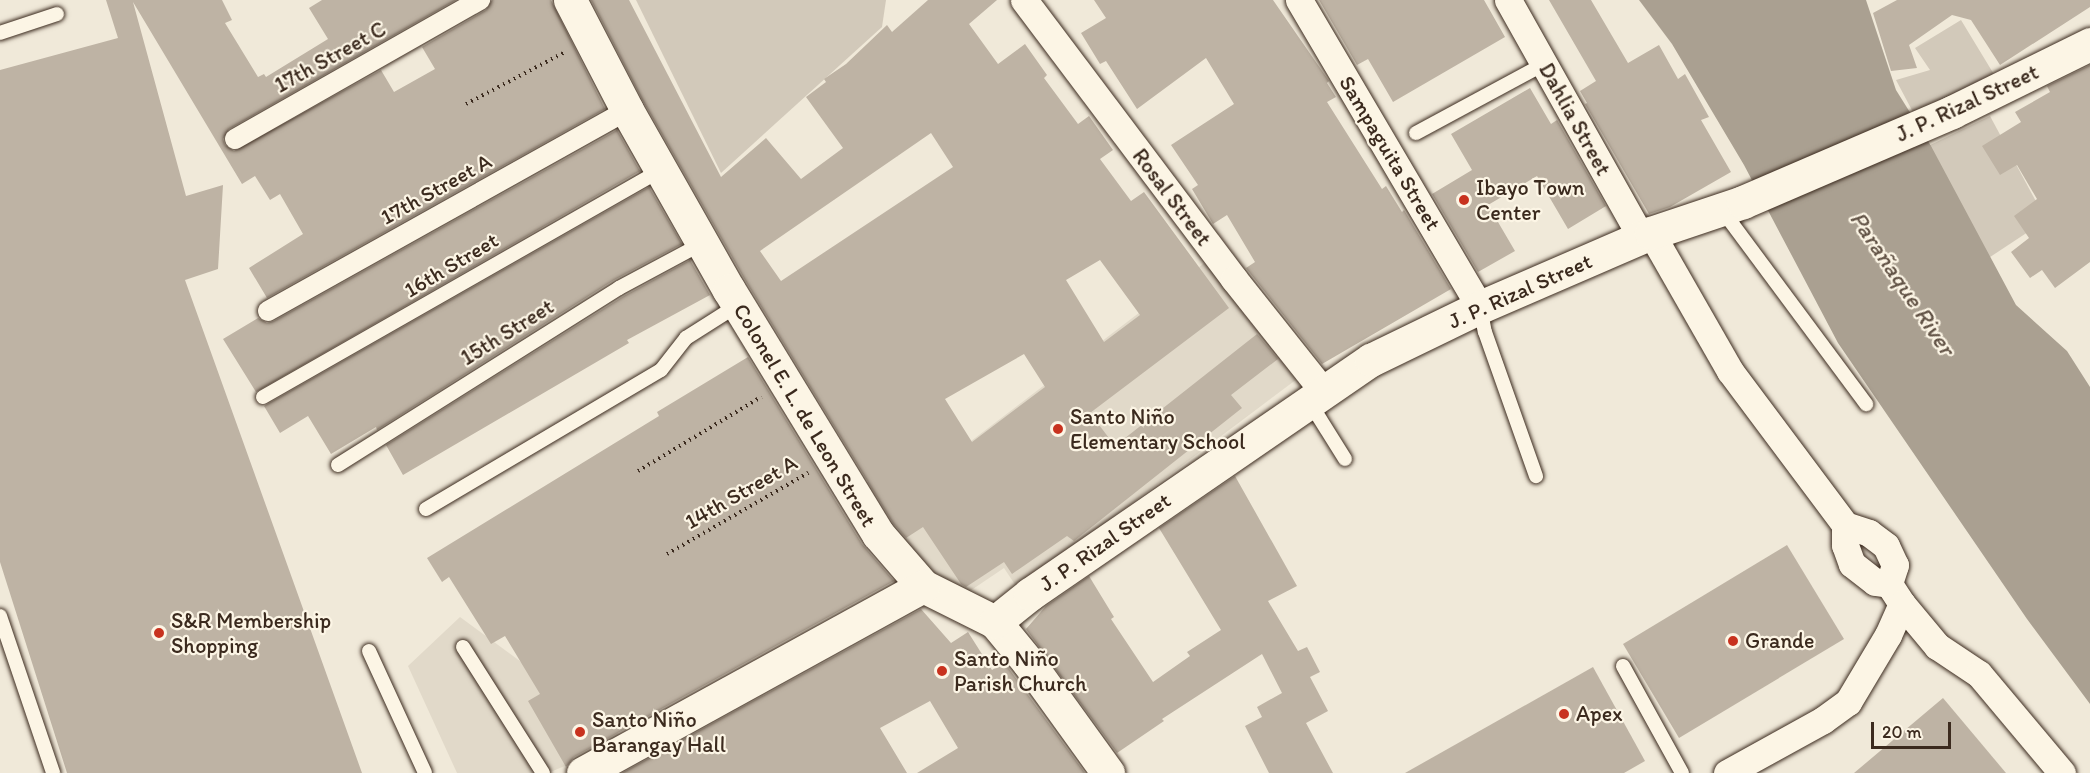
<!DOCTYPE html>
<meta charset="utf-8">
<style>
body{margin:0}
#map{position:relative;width:2090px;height:773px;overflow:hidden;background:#f0e9d9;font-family:Itim,sans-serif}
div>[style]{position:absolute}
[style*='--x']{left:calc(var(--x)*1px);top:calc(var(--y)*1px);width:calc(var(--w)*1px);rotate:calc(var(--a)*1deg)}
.built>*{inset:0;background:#e1d9c9}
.green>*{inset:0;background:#d2c9ba}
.water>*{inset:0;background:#aaa091}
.building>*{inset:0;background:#beb3a4}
.path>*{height:4px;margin-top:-2px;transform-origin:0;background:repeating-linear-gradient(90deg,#3b2a1e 0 1.5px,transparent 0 6px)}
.roads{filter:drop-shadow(0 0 2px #3b2a1e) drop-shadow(0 0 2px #3b2a1e)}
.service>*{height:14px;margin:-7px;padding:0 7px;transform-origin:7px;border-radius:7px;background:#fcf5e5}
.pedestrian>*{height:20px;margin:-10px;padding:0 10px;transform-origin:10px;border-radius:10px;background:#fcf5e5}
.minor>*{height:27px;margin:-13.5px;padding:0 13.5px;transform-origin:13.5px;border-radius:13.5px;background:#fcf5e5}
.tertiary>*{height:33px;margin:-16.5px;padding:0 16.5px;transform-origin:16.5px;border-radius:16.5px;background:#fcf5e5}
.dots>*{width:16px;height:16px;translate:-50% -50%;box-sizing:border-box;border:3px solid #fcf5e5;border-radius:50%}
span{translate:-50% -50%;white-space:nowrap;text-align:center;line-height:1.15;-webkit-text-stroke:4.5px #fcf5e5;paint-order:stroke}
.street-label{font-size:22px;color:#3b2a1e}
.poi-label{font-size:22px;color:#3b2a1e}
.left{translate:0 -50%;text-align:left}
.water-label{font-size:24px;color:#625346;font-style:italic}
.scale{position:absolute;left:1871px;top:722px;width:80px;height:27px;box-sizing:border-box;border:3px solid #3b2a1e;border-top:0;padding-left:8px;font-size:18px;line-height:21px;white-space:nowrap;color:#3b2a1e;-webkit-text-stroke:4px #fcf5e5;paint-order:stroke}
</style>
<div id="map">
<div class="built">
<div style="clip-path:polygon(1207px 261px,1297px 379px,1018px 589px,1004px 568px,967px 593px,893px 547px,856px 490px,922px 446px,937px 467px)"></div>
<div style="clip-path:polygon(460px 617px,627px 740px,548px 773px,457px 773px,408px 666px)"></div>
</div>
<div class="green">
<div style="clip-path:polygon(636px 0,886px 0,882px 27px,721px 173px)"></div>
<div style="clip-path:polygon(1961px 20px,1998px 81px,1915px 116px,1896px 80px,1930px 70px,1915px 48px)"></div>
<div style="clip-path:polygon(1990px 116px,2046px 220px,1972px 269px,1924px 148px)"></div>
</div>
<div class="water">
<div style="clip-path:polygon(1639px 0,1866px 0,1896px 90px,1931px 146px,2016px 305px,2067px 351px,2090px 387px,2090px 704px,2027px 619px,1838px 343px,1744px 165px,1672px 44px)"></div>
</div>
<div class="building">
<div style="clip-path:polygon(106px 0,222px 0,232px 20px,225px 23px,258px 77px,264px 74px,266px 77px,328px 39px,309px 8px,322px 0,456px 0,229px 129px,223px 139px,225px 145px,234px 151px,381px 70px,394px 92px,435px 69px,422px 47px,486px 10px,492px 0,551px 0,605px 109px,267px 298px,249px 268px,303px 234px,280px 194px,270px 200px,255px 176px,242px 184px,133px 2px,186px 196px,223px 185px,218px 269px,185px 280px,362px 773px,67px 773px,0 562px,0 70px,118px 38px)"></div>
<div style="clip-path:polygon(evenodd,591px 0,629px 0,721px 177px,766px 138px,801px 179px,843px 148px,806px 97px,826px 82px,824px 79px,846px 64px,887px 25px,892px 32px,928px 0,997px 0,969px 24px,998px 64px,1025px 44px,1047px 75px,1044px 78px,1078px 124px,1089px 116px,1113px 150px,1100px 159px,1131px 201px,1144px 192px,1229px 308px,1090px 413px,1115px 446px,1257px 334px,1278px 359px,1231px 395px,1242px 408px,1074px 541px,1067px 536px,1012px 574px,1004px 562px,966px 587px,961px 584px,923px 527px,906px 538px,893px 523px,745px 280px,643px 101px,591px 0,931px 133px,953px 167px,781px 281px,760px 251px,931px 133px,591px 0,1100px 260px,1140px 315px,1104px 342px,1066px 280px,1100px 260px,591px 0,1024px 354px,1045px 387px,972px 442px,945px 399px,1024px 354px)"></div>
<div style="clip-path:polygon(1094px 0,1273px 0,1329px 81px,1327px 83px,1336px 97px,1327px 102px,1382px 189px,1386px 186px,1402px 212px,1404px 210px,1451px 289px,1322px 364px,1246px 268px,1255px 262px,1227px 215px,1213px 224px,1192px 189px,1198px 185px,1171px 145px,1234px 104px,1206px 58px,1137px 109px,1106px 61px,1100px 64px,1081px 33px,1106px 18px)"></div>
<div style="clip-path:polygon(1319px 0,1484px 0,1505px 37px,1393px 102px,1368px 59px,1357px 65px)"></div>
<div style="clip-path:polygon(1549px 0,1591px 0,1628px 63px,1659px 45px,1678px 79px,1685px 74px,1709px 117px,1701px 120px,1731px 172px,1670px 207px,1649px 214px,1585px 104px,1587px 103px,1580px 91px,1596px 81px)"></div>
<div style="clip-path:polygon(1897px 0,2090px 0,2090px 7px,2000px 65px,1971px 20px,1952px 15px,1909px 45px,1917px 68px,1891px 71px,1873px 13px)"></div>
<div style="clip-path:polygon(2090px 65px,2090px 262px,2055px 288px,2042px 270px,2030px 278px,2011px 252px,2029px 238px,2014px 216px,2037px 199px,2017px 165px,2000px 175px,1982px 146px,2021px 122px,2015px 112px,2050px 92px,2047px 86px)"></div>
<div style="clip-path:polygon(1530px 88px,1551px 124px,1557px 120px,1606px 206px,1568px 229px,1537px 176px,1488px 205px,1515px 251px,1478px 272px,1432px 194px,1472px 170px,1451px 134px)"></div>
<div style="clip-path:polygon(617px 130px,640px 171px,256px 392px,223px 339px,258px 318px,267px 323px,274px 321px)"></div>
<div style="clip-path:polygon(649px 187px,682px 244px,614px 280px,377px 430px,376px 427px,331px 454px,308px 416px,280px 433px,264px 406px)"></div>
<div style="clip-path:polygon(690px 260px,710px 295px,627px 340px,629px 343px,403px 475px,386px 445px,624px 296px)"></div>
<div style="clip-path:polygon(748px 357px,862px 544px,894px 581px,574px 757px,566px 767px,528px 701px,540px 694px,505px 636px,491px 644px,449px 577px,442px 582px,427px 558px,659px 416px,657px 412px)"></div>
<div style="clip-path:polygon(1235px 476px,1297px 586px,1268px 601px,1298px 651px,1307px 647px,1320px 672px,1310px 677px,1328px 711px,1306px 723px,1333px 773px,1269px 773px,1245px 726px,1262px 717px,1257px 707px,1282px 693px,1262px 654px,1162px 719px,1164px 721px,1117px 753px,1026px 629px,1046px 606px,1089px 576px,1114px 617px,1111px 619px,1153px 682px,1190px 656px,1187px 652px,1221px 630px,1159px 528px)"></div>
<div style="clip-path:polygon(1787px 545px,1844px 639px,1679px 738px,1623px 644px)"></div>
<div style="clip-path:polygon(921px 609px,951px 643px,968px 632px,992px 670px,1004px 662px,1085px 773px,917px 773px,958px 748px,930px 701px,880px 728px,907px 773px,622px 773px)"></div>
<div style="clip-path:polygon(1593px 667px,1645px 761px,1624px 773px,1405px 773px)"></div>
<div style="clip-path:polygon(1943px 698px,2006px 773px,1854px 773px)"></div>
</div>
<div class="path">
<div style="--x:466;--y:104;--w:112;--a:-27.7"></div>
<div style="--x:638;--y:471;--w:144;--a:-31"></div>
<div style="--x:667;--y:554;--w:163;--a:-29.9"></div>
</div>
<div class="roads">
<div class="service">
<div style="--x:0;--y:33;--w:60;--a:-18.4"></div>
<div style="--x:1416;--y:133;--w:145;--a:-28.3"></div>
<div style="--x:1722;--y:210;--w:242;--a:53.4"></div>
<div style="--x:1480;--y:307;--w:25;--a:79"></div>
<div style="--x:1485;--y:332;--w:153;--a:70.5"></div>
<div style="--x:263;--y:397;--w:458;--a:-29.7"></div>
<div style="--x:1310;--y:403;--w:66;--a:58"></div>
<div style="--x:338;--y:465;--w:332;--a:-32.2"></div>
<div style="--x:619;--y:288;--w:95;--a:-28.2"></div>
<div style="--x:426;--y:509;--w:273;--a:-30.6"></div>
<div style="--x:661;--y:370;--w:41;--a:-52"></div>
<div style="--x:686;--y:338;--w:62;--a:-32.4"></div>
<div style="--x:0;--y:616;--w:166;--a:71.3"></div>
<div style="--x:463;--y:647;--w:149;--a:57.6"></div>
<div style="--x:369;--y:651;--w:134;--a:65.3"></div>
<div style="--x:1623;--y:666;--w:122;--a:61.1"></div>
</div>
<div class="pedestrian">
<div style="--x:235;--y:139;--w:282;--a:-29.6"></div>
<div style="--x:268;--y:311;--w:411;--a:-29.2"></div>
</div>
<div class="minor">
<div style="--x:1024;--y:0;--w:349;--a:53"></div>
<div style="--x:1234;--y:279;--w:143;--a:51.5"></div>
<div style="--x:1299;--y:0;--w:356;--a:59.5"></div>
<div style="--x:1508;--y:0;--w:272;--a:60.7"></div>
<div style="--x:1651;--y:233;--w:159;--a:60.2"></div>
<div style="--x:1730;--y:371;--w:192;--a:53.2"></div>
<div style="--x:1845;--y:525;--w:20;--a:90"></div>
<div style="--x:1845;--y:545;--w:20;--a:70"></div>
<div style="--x:1852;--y:564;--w:29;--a:38"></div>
<div style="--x:1875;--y:582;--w:14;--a:8"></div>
<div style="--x:1845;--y:525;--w:25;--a:18"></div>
<div style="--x:1869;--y:533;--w:21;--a:37"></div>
<div style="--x:1886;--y:546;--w:21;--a:65"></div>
<div style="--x:1895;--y:565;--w:20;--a:108"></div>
<div style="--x:1889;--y:584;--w:24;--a:57"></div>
<div style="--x:1902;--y:604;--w:55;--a:50.2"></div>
<div style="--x:1937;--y:646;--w:50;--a:33.7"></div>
<div style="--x:1979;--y:674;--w:129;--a:50"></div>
<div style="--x:1727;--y:773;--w:110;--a:-28.9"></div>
<div style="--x:1823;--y:720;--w:31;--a:-36"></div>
<div style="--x:1848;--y:702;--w:78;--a:-59.2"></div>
<div style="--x:1888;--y:635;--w:34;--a:-66"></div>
</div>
<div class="tertiary">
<div style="--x:570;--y:0;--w:124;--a:62.6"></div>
<div style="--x:627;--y:110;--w:207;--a:60.5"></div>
<div style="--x:729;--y:290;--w:286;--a:58.6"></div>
<div style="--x:878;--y:534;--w:69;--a:49.1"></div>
<div style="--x:923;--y:586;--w:80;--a:26.6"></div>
<div style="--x:995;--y:622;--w:52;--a:50.5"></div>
<div style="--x:1028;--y:662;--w:137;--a:54.2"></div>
<div style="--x:995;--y:622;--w:45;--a:-38.7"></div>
<div style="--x:1030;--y:594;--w:414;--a:-34.5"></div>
<div style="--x:1371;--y:360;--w:121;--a:-25.9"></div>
<div style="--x:1480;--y:307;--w:186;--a:-23.4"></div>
<div style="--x:1651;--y:233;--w:97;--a:-18.6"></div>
<div style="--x:1743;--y:202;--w:228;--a:-23.3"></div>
<div style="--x:1952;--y:112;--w:154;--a:-26.2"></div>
<div style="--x:583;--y:773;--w:388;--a:-28.8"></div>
</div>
</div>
<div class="dots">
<div style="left:1464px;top:200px;background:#c8321e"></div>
<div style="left:1058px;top:429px;background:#c8321e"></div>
<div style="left:159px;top:633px;background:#c8321e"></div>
<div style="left:1733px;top:641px;background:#c8321e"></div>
<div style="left:942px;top:671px;background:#c8321e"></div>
<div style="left:1564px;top:714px;background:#c8321e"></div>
<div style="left:580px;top:732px;background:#c8321e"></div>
</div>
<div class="street-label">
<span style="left:330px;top:57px;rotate:-29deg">17th Street C</span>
<span style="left:1967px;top:103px;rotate:-25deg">J. P. Rizal Street</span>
<span style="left:1575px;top:119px;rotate:61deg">Dahlia Street</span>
<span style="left:1390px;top:153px;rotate:59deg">Sampaguita Street</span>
<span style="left:436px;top:189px;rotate:-29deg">17th Street A</span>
<span style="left:1172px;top:197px;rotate:53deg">Rosal Street</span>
<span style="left:451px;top:265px;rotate:-31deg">16th Street</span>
<span style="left:1520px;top:291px;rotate:-24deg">J. P. Rizal Street</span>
<span style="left:507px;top:332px;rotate:-32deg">15th Street</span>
<span style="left:805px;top:415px;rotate:59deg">Colonel E. L. de Leon Street</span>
<span style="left:741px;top:492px;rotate:-30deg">14th Street A</span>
<span style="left:1105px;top:542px;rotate:-35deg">J. P. Rizal Street</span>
</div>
<div class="poi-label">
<span class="left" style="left:1476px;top:200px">Ibayo Town<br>Center</span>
<span class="left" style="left:1070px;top:429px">Santo Niño<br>Elementary School</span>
<span class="left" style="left:171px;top:633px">S&amp;R Membership<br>Shopping</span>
<span class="left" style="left:1745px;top:641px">Grande</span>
<span class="left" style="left:954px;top:671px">Santo Niño<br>Parish Church</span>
<span class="left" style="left:1576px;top:714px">Apex</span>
<span class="left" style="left:592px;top:732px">Santo Niño<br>Barangay Hall</span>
</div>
<div class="water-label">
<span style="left:1903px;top:283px;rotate:56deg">Parañaque River</span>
</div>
<div class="scale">20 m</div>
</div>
